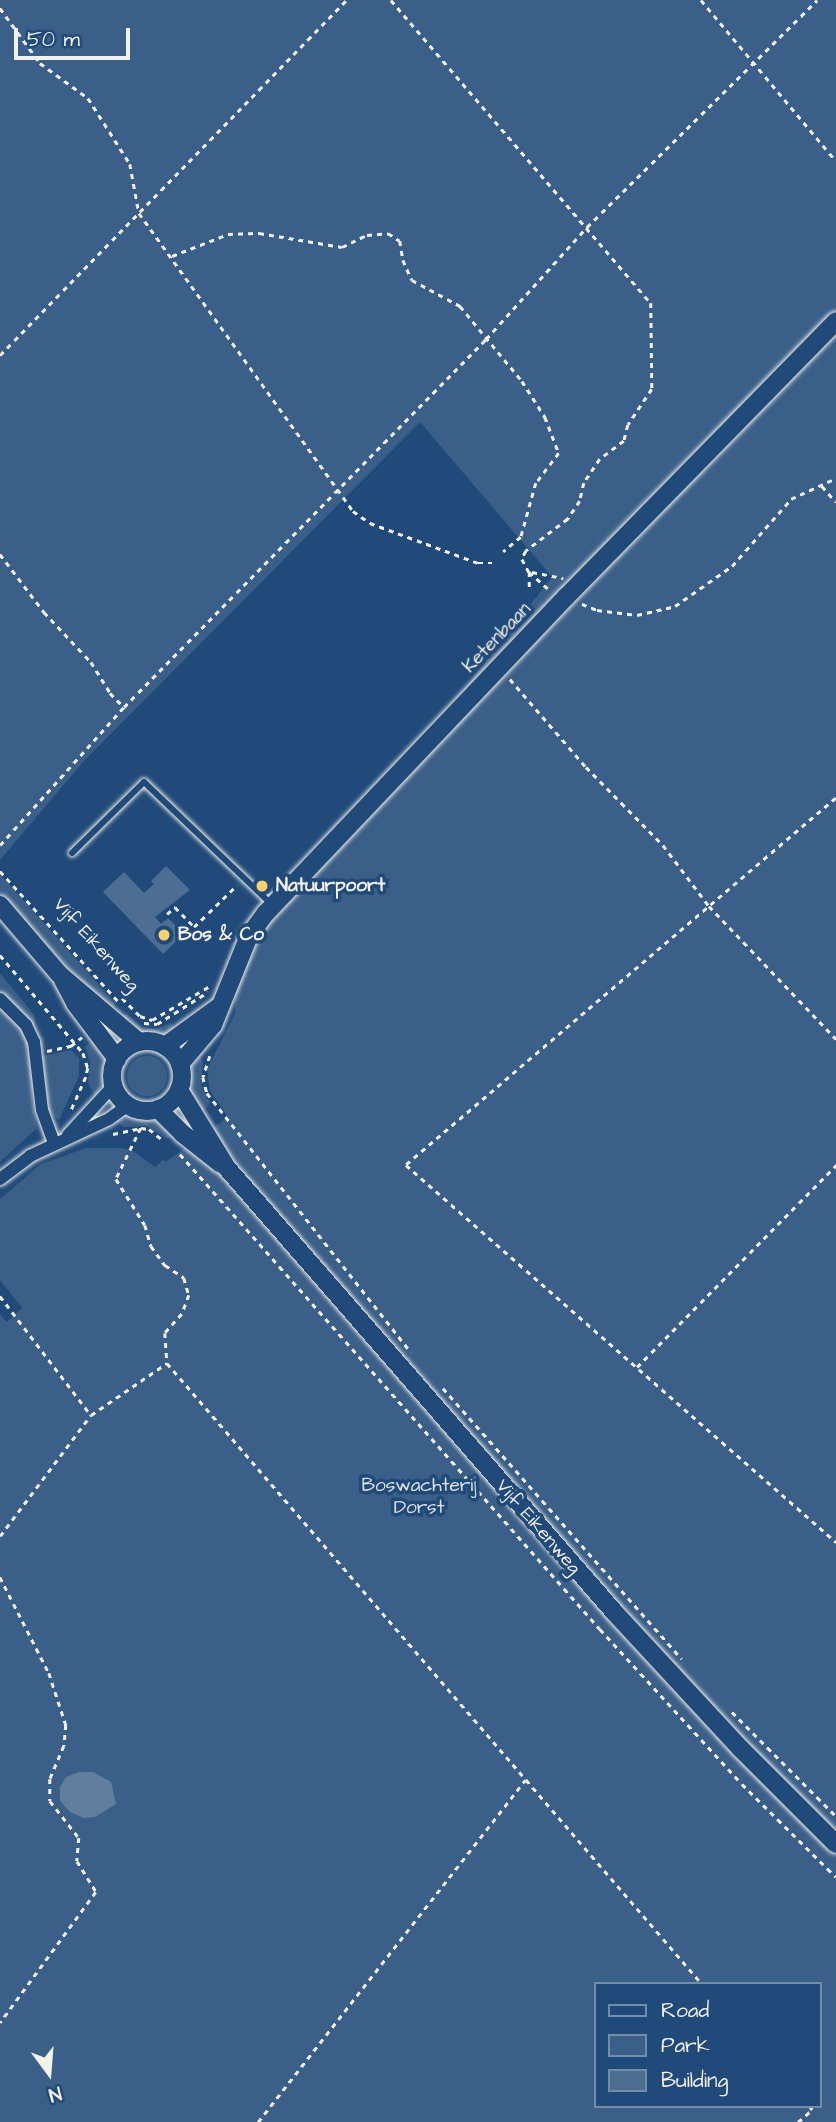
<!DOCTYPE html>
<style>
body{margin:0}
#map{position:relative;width:836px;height:2122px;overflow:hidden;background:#1f4a7a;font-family:"Architects Daughter",sans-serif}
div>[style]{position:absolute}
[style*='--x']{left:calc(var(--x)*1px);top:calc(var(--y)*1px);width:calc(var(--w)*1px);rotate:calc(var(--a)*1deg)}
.green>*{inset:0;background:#3a5f88}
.round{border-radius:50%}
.water>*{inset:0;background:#627e9d}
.building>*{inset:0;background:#4d6e92}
.path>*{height:2.5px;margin-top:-1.25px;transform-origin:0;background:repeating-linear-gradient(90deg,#f4f1e8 0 5px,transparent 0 10px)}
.roads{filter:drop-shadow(0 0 2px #f4f1e8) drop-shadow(0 0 2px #f4f1e8)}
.lane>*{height:6px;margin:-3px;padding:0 3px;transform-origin:3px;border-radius:3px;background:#1f4a7a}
.street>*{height:12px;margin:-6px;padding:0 6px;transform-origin:6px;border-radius:6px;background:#1f4a7a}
.secondary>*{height:18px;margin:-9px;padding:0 9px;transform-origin:9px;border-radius:9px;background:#1f4a7a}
.secondary>.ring{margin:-9px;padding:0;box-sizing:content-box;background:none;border:18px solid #1f4a7a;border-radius:50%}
.dots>*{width:19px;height:19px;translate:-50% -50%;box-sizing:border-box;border:4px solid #1f4a7a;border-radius:50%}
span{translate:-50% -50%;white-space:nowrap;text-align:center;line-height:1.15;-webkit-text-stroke:7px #1f4a7a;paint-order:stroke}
.street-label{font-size:19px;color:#f4f1e8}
.poi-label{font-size:19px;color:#f4f1e8;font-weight:700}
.left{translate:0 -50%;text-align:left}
.park-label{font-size:19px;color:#e1e2de}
.legend{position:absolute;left:594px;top:1982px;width:228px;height:126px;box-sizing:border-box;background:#1f4a7a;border:2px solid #748da6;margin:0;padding:9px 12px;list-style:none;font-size:21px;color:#f4f1e8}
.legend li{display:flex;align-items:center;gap:14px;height:35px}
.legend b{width:35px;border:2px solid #748da6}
.north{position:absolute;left:14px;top:2038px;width:70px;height:70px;-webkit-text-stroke:5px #1f4a7a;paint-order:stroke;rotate:164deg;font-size:19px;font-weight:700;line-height:28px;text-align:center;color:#f4f1e8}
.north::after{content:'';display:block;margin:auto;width:24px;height:32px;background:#f4f1e8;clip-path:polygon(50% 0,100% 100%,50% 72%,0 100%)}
.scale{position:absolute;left:14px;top:28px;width:116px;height:32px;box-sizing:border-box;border:4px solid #f4f1e8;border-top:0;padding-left:9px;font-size:21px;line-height:24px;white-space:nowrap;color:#f4f1e8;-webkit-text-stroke:5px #1f4a7a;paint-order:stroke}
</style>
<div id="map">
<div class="green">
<div style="clip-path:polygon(evenodd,0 0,836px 0,836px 2122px,0 2122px,0 1314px,7px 1322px,22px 1308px,0 1280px,0 1199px,41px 1164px,86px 1148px,122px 1148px,133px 1151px,155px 1167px,163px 1160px,166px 1162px,228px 1117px,210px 1091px,207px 1069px,235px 1014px,235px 989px,258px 936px,294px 897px,289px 891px,392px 781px,552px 577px,420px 422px,84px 761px,0 860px,0 0,596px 1984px,820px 1984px,820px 2106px,596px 2106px,596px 1984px)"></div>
<div style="clip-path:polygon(0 874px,116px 1004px,109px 1010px,90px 993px,0 893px)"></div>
<div style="clip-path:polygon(0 973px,35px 1016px,32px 1101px,37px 1128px,0 1162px)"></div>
<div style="clip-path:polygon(127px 1014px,142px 1027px,155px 1029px,171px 1023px,177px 1032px,161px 1036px,140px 1033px,121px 1016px)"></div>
<div style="clip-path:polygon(95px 1038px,106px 1059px,103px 1083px,95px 1097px,88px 1083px,90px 1062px,85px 1047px)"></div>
<div style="clip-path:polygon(71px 1050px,79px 1058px,79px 1076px,59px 1120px,49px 1111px,42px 1056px)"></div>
<div style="clip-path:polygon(198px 1054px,203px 1062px,201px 1085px,210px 1103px,200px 1116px,188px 1094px,192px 1068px)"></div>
<div class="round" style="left:127px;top:1056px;width:40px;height:40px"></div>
<div style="clip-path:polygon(129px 1117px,159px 1122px,176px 1137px,166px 1138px,146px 1126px,124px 1127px,116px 1121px)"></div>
</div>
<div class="water">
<div style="clip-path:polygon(79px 1772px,93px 1772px,111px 1782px,116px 1804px,95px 1817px,84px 1818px,70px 1812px,60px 1801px,60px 1787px,66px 1777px)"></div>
</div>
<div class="building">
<div style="clip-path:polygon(166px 866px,190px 890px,155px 917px,161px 924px,168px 918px,184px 934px,163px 954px,103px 892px,124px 872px,144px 893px,154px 884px,151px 881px)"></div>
</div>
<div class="path">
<div style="--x:391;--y:0;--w:399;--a:49.4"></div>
<div style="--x:651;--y:303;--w:86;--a:89.3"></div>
<div style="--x:652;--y:389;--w:43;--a:123.7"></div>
<div style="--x:628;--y:425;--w:16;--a:104"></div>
<div style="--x:624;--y:441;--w:30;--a:143"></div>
<div style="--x:600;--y:459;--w:29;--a:124"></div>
<div style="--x:584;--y:483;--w:18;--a:103"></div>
<div style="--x:580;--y:501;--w:22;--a:124"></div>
<div style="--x:568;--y:519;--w:53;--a:142.7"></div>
<div style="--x:526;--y:551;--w:9;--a:117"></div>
<div style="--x:522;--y:559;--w:15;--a:62"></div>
<div style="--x:529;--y:572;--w:28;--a:41"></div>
<div style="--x:701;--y:0;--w:210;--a:50"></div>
<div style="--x:0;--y:8;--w:68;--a:54"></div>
<div style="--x:40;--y:63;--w:59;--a:36.1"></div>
<div style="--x:88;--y:98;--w:78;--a:57.5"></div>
<div style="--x:130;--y:164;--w:50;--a:79.6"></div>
<div style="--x:139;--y:213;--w:367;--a:54.3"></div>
<div style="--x:353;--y:511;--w:21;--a:35"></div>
<div style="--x:370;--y:523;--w:115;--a:20.3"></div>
<div style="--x:478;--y:563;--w:14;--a:0"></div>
<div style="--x:172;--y:256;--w:60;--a:-21.4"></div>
<div style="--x:228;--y:234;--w:31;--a:-2"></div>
<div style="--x:259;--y:233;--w:84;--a:9.6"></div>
<div style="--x:342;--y:247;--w:28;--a:-26"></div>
<div style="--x:367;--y:235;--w:21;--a:-5"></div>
<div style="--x:388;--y:233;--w:14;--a:34"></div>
<div style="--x:400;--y:241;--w:19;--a:81"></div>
<div style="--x:403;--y:260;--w:22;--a:66"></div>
<div style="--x:412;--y:280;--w:55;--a:28.4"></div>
<div style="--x:460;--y:306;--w:97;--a:50.4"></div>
<div style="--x:522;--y:381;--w:43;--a:57.4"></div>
<div style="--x:545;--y:417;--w:39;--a:69"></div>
<div style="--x:559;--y:453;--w:38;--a:127"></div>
<div style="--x:536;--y:483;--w:56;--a:105.5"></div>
<div style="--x:521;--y:537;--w:23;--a:140"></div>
<div style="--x:0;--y:355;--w:496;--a:-45.7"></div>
<div style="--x:822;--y:486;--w:21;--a:49"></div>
<div style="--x:0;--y:554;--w:73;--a:52.8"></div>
<div style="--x:44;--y:612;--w:69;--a:46.8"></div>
<div style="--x:91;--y:662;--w:36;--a:58"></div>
<div style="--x:110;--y:693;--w:20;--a:45"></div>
<div style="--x:532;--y:572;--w:32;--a:11"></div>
<div style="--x:529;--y:587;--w:15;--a:-90"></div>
<div style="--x:582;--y:604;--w:16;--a:22"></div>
<div style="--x:597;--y:610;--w:40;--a:7.1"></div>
<div style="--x:637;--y:615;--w:39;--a:-13"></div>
<div style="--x:675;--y:606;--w:70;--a:-35.1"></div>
<div style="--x:732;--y:566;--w:89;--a:-48.6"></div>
<div style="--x:791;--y:499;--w:50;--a:-25"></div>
<div style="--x:510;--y:679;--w:116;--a:49.2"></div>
<div style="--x:586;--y:767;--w:110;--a:45.4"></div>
<div style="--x:663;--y:845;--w:76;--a:53"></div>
<div style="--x:709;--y:906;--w:184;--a:46.3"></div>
<div style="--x:836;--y:798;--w:565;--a:139.52"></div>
<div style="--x:406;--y:1165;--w:572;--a:41.24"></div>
<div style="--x:0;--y:845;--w:186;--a:-48.1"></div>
<div style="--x:124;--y:707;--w:516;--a:-45.47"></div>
<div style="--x:486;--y:339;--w:151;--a:-48"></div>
<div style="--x:587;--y:227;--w:323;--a:-44.6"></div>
<div style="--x:0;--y:871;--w:176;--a:47.8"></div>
<div style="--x:167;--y:914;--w:11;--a:-41"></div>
<div style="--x:175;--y:907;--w:28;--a:46"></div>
<div style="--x:194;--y:927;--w:60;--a:-44.3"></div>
<div style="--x:0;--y:955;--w:128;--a:49.7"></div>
<div style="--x:83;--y:1053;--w:16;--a:72"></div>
<div style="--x:88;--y:1068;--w:9;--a:103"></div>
<div style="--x:86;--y:1077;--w:36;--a:114"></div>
<div style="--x:122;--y:998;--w:25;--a:45"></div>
<div style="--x:140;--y:1016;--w:13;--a:18"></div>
<div style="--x:152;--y:1020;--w:67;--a:-30.4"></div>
<div style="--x:144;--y:1023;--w:13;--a:4"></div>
<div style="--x:157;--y:1024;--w:60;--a:-32.1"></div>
<div style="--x:47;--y:1051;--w:25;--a:-12"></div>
<div style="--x:71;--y:1046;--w:14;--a:-39"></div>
<div style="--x:210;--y:1056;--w:22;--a:108"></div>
<div style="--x:203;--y:1077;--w:16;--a:76"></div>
<div style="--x:207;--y:1093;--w:330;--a:51.8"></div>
<div style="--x:141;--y:1128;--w:57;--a:116.1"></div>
<div style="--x:116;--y:1179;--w:54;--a:57.8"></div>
<div style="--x:145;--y:1225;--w:22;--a:74"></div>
<div style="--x:151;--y:1246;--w:24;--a:54"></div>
<div style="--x:165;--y:1265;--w:23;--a:34"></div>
<div style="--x:184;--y:1278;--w:18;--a:74"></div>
<div style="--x:189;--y:1295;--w:20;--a:110"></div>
<div style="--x:182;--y:1314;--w:25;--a:132"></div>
<div style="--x:165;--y:1333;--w:30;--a:86"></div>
<div style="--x:167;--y:1363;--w:820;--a:49.25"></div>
<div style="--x:113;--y:1134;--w:29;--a:-12"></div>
<div style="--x:141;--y:1128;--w:8;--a:7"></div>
<div style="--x:149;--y:1129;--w:19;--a:39"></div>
<div style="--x:180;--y:1154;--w:634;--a:48.52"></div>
<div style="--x:600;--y:1629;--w:210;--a:47.5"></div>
<div style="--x:742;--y:1784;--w:132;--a:44.7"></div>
<div style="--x:0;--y:1296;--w:150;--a:52.6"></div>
<div style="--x:637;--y:1367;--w:284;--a:-45.4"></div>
<div style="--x:443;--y:1388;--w:361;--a:48.6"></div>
<div style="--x:0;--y:1536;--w:151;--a:-53.1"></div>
<div style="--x:91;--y:1415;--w:92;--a:-34.4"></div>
<div style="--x:0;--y:1577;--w:108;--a:63"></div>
<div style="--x:49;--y:1673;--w:55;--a:71.9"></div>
<div style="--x:66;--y:1725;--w:21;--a:95"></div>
<div style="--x:64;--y:1746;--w:36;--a:113"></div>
<div style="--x:50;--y:1779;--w:22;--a:90"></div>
<div style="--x:50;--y:1801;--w:47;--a:51.9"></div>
<div style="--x:79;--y:1838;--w:23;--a:95"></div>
<div style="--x:77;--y:1861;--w:36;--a:58"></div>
<div style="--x:96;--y:1892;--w:162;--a:126.2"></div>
<div style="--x:732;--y:1712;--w:147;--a:45"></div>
<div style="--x:258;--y:2122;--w:434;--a:-52"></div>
<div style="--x:798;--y:2122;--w:18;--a:-41"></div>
<div style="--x:812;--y:2110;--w:5;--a:-127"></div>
</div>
<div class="roads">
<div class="lane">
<div style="--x:72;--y:853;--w:101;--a:-44.6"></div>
<div style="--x:144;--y:782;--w:176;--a:43.8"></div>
</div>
<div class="street">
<div style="--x:0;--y:999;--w:37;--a:45"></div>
<div style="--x:26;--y:1025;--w:19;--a:65"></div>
<div style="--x:34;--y:1042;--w:68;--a:83.3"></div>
<div style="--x:42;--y:1110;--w:35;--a:70"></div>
<div style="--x:68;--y:1135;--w:68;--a:-47.4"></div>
<div style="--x:0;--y:1179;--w:38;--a:-37"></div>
<div style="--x:30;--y:1156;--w:87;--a:-25.1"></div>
<div style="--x:109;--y:1119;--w:24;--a:-36"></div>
</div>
<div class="secondary">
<div style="--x:0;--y:905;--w:91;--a:49.5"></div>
<div style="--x:59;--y:974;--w:105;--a:40.4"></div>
<div style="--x:63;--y:980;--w:26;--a:62"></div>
<div style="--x:75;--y:1003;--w:70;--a:53.1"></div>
<div class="ring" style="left:112px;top:1041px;width:52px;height:52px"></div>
<div style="--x:165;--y:1046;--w:68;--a:-36"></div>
<div style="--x:180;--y:1064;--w:51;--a:-49.8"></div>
<div style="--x:213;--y:1025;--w:96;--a:-68"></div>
<div style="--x:249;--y:936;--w:29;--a:-54"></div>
<div style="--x:266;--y:913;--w:436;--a:-46.5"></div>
<div style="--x:566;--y:597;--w:386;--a:-45.6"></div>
<div style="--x:179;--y:1090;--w:92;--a:58.4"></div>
<div style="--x:227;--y:1168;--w:590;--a:48.91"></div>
<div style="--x:615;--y:1613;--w:185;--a:47.2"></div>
<div style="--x:741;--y:1749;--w:134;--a:45"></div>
<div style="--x:158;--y:1109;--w:35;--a:45"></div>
<div style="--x:183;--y:1134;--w:48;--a:38.3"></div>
</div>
</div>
<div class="dots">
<div style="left:262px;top:886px;background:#ffd166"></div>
<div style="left:164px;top:935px;background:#ffd166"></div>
</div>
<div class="street-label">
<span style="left:497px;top:638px;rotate:-46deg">Ketenbaan</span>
<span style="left:96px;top:945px;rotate:48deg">Vijf Eikenweg</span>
<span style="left:538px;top:1527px;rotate:49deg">Vijf Eikenweg</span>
</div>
<div class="poi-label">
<span class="left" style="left:276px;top:886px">Natuurpoort</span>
<span class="left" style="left:178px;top:935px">Bos &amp; Co</span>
</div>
<div class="park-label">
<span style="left:419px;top:1497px">Boswachterij<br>Dorst</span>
</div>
<ul class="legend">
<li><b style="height:9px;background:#1f4a7a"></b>Road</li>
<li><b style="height:19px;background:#3a5f88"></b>Park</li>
<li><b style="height:19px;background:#4d6e92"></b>Building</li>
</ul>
<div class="north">N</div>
<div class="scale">50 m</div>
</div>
